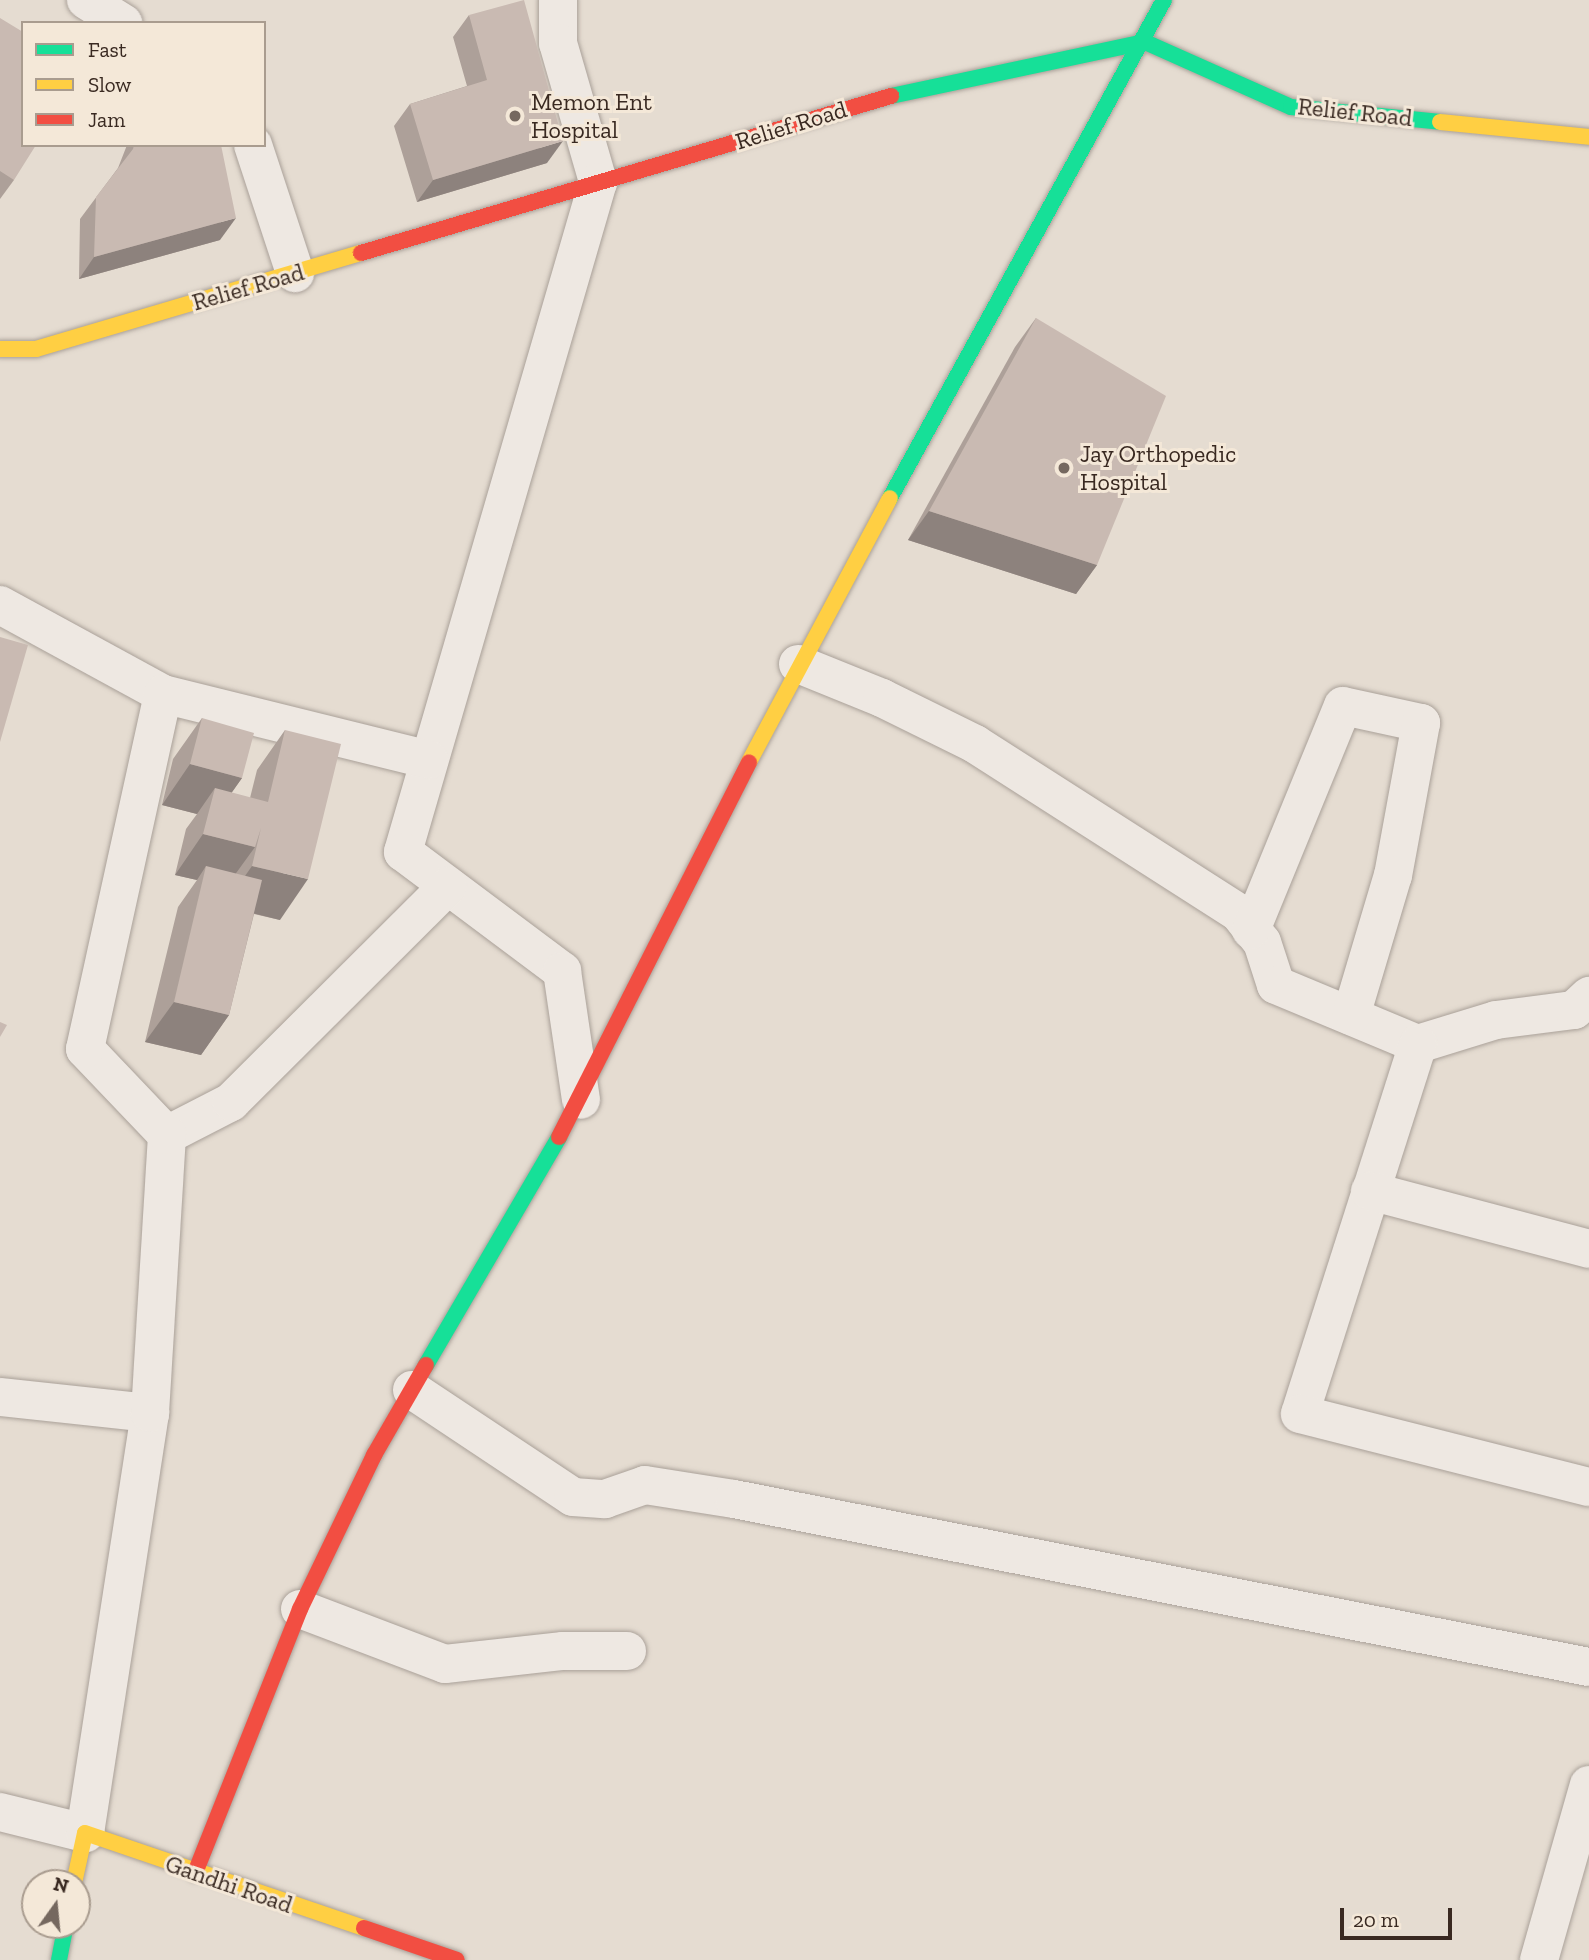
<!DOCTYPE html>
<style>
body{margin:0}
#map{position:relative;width:1589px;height:1960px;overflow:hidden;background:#e5dcd1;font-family:"Zilla Slab",serif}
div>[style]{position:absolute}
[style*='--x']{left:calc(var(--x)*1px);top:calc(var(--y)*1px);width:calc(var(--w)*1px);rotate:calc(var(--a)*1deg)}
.roads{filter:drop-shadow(0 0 2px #aaa199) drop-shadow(0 0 2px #aaa199)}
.street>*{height:38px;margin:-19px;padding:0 19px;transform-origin:19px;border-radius:19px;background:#eee8e2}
.fast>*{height:16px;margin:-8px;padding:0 8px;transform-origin:8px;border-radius:8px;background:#16e098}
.slow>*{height:16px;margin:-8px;padding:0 8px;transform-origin:8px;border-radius:8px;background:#ffcf43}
.jam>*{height:16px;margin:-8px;padding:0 8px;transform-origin:8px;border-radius:8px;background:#f24e42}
.wall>*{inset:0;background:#ada099}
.shaded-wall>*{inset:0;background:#8d827d}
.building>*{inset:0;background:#c9bab2}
.dots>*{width:19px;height:19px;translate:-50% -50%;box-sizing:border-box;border:4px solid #f4e8d8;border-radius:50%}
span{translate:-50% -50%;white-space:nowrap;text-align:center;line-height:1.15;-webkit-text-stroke:6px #f4e8d8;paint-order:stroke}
.poi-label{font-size:24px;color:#392921}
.left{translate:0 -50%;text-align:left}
.street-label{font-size:24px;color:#392921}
.legend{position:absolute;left:21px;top:21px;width:245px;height:126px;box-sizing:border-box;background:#f4e8d8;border:2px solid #a99c8f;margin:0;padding:9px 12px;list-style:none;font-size:21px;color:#392921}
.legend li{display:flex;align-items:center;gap:14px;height:35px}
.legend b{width:35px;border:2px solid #a99c8f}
.north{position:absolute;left:21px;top:1869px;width:70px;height:70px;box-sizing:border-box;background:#f4e8d8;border:2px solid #a99c8f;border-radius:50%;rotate:15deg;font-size:19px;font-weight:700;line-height:28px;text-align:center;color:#392921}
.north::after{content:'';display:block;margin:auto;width:24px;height:32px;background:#75685f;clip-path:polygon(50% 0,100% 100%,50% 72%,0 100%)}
.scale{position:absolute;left:1340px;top:1908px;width:112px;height:32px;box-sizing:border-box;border:4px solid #392921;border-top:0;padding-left:9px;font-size:21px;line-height:24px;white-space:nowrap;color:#392921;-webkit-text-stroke:5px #f4e8d8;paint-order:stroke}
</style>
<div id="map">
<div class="roads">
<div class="street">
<div style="--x:86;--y:0;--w:44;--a:31.9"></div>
<div style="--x:558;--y:0;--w:43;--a:90"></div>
<div style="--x:558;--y:43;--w:145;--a:73.9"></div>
<div style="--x:598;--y:182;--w:698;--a:106.23"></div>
<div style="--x:403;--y:852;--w:199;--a:36.8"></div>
<div style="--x:562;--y:971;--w:130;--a:81.6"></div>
<div style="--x:253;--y:145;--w:135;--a:71.8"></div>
<div style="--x:0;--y:605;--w:186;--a:28.6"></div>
<div style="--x:163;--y:694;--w:274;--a:13.9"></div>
<div style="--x:798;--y:664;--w:91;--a:22"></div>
<div style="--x:882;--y:698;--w:104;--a:26.3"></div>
<div style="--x:975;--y:744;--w:313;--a:32.6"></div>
<div style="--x:1239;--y:913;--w:37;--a:52"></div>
<div style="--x:1262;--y:942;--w:45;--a:72"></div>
<div style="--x:1276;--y:985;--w:154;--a:22.6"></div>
<div style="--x:1418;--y:1044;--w:82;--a:-17.1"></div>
<div style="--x:1496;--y:1020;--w:79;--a:-7.3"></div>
<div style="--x:1574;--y:1010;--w:21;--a:-43"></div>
<div style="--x:1251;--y:930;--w:242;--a:-67.7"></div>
<div style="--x:1343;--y:706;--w:80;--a:12.3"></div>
<div style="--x:1421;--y:723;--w:155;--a:100.4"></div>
<div style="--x:1393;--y:875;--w:147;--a:106.6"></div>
<div style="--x:1418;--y:1044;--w:388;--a:107.7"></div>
<div style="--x:1300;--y:1414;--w:298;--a:14.2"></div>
<div style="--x:167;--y:1135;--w:72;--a:-27.3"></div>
<div style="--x:231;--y:1102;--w:306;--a:-44.9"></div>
<div style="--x:1370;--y:1191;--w:227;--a:14.8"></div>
<div style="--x:412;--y:1390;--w:193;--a:33.6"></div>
<div style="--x:573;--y:1497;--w:32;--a:4"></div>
<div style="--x:605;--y:1499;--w:42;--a:-19.3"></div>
<div style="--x:645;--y:1485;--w:90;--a:8.9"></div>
<div style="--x:734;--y:1499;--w:871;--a:11.12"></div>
<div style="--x:0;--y:1397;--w:151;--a:6.1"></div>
<div style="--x:300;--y:1609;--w:155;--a:20.8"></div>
<div style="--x:445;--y:1664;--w:119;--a:-6.3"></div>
<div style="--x:563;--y:1651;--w:64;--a:0"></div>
<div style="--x:0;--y:1812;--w:88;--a:13.9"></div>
<div style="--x:85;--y:1833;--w:425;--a:-81.2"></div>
<div style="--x:150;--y:1413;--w:279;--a:-86.5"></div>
<div style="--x:167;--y:1135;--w:119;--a:-133.6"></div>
<div style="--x:85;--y:1049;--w:363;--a:-77.6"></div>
<div style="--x:1539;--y:1960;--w:182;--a:-74.1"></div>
</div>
<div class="fast">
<div style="--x:891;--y:96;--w:260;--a:-12"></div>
<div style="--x:1145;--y:42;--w:160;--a:24"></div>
<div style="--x:1291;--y:107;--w:150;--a:5.7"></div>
<div style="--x:890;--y:498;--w:568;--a:-61.18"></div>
<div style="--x:426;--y:1365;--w:264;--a:-59.7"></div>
<div style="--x:59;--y:1960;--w:36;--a:-79"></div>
</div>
<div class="slow">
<div style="--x:1440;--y:122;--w:150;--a:5.7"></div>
<div style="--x:0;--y:349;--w:36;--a:0"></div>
<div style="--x:36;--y:349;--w:339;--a:-16.5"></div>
<div style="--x:749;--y:762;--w:299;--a:-61.9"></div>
<div style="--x:74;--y:1883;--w:51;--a:-77.6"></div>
<div style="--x:85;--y:1833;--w:295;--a:18.8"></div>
</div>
<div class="jam">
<div style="--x:361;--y:253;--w:553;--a:-16.5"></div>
<div style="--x:559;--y:1137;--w:420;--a:-63.1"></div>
<div style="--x:195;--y:1873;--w:284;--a:-68.3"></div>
<div style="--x:300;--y:1609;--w:171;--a:-64.3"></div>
<div style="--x:374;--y:1455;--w:104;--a:-60"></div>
<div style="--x:364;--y:1928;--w:98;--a:19"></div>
</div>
</div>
<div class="wall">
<div style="clip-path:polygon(469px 15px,547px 163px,417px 202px,394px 126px,410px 104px,467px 86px,453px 37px)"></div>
<div style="clip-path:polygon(0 18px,14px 180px,0 199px)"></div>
<div style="clip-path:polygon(127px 145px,221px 145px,220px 240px,79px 279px,80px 219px,118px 168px)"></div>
<div style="clip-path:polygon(1036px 318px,1097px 565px,1076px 594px,908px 540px,1015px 347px)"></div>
<div style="clip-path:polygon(202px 718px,242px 778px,231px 793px,250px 798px,257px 770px,285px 730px,280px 920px,254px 914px,229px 1015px,201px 1055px,145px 1042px,178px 907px,197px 880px,175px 875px,186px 829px,197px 814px,162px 805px,173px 759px)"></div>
</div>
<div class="shaded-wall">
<div style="clip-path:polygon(563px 141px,547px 163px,417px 202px,433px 180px)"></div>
<div style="clip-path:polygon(236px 218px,220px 240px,79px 279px,94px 257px)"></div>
<div style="clip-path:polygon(929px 511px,1097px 565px,1076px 594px,908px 540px)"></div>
<div style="clip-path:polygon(190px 764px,242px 778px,214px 818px,215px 788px,197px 814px,162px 805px)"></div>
<div style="clip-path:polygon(203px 834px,255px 847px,226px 887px,206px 866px,197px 880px,175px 875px)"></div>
<div style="clip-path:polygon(252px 866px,308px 879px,280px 920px,224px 906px)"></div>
<div style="clip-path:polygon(174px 1002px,229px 1015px,201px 1055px,145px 1042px)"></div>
</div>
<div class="building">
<div style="clip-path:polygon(524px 0,563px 141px,433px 180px,410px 104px,487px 80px,469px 15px)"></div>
<div style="clip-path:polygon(0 18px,23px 32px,23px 145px,36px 145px,14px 180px,0 171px)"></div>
<div style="clip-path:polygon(134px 145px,221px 145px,236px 218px,94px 257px,96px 197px,133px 149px)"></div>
<div style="clip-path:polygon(1036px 318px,1166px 396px,1097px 565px,929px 511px)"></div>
<div style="clip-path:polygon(0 637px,28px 645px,0 742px)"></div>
<div style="clip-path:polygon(202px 718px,254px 733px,242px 778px,190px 764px)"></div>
<div style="clip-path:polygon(285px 730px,341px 744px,308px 879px,252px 866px,261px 828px,255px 847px,203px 834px,215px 788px,268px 802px)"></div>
<div style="clip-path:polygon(206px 866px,262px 880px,229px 1015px,174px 1002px)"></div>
<div style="clip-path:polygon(0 1022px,7px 1025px,0 1037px)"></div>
</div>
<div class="dots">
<div style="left:515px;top:116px;background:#75685f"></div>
<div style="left:1064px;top:468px;background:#75685f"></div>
</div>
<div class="poi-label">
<span class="left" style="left:531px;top:116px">Memon Ent<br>Hospital</span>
<span class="left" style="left:1080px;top:468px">Jay Orthopedic<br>Hospital</span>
</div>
<div class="street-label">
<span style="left:1355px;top:112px;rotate:6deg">Relief Road</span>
<span style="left:791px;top:125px;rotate:-17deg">Relief Road</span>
<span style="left:248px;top:287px;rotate:-16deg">Relief Road</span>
<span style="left:229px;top:1884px;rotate:19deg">Gandhi Road</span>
</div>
<ul class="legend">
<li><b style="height:9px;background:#16e098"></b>Fast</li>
<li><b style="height:9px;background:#ffcf43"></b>Slow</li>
<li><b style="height:9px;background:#f24e42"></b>Jam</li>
</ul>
<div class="north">N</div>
<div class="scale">20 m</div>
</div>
